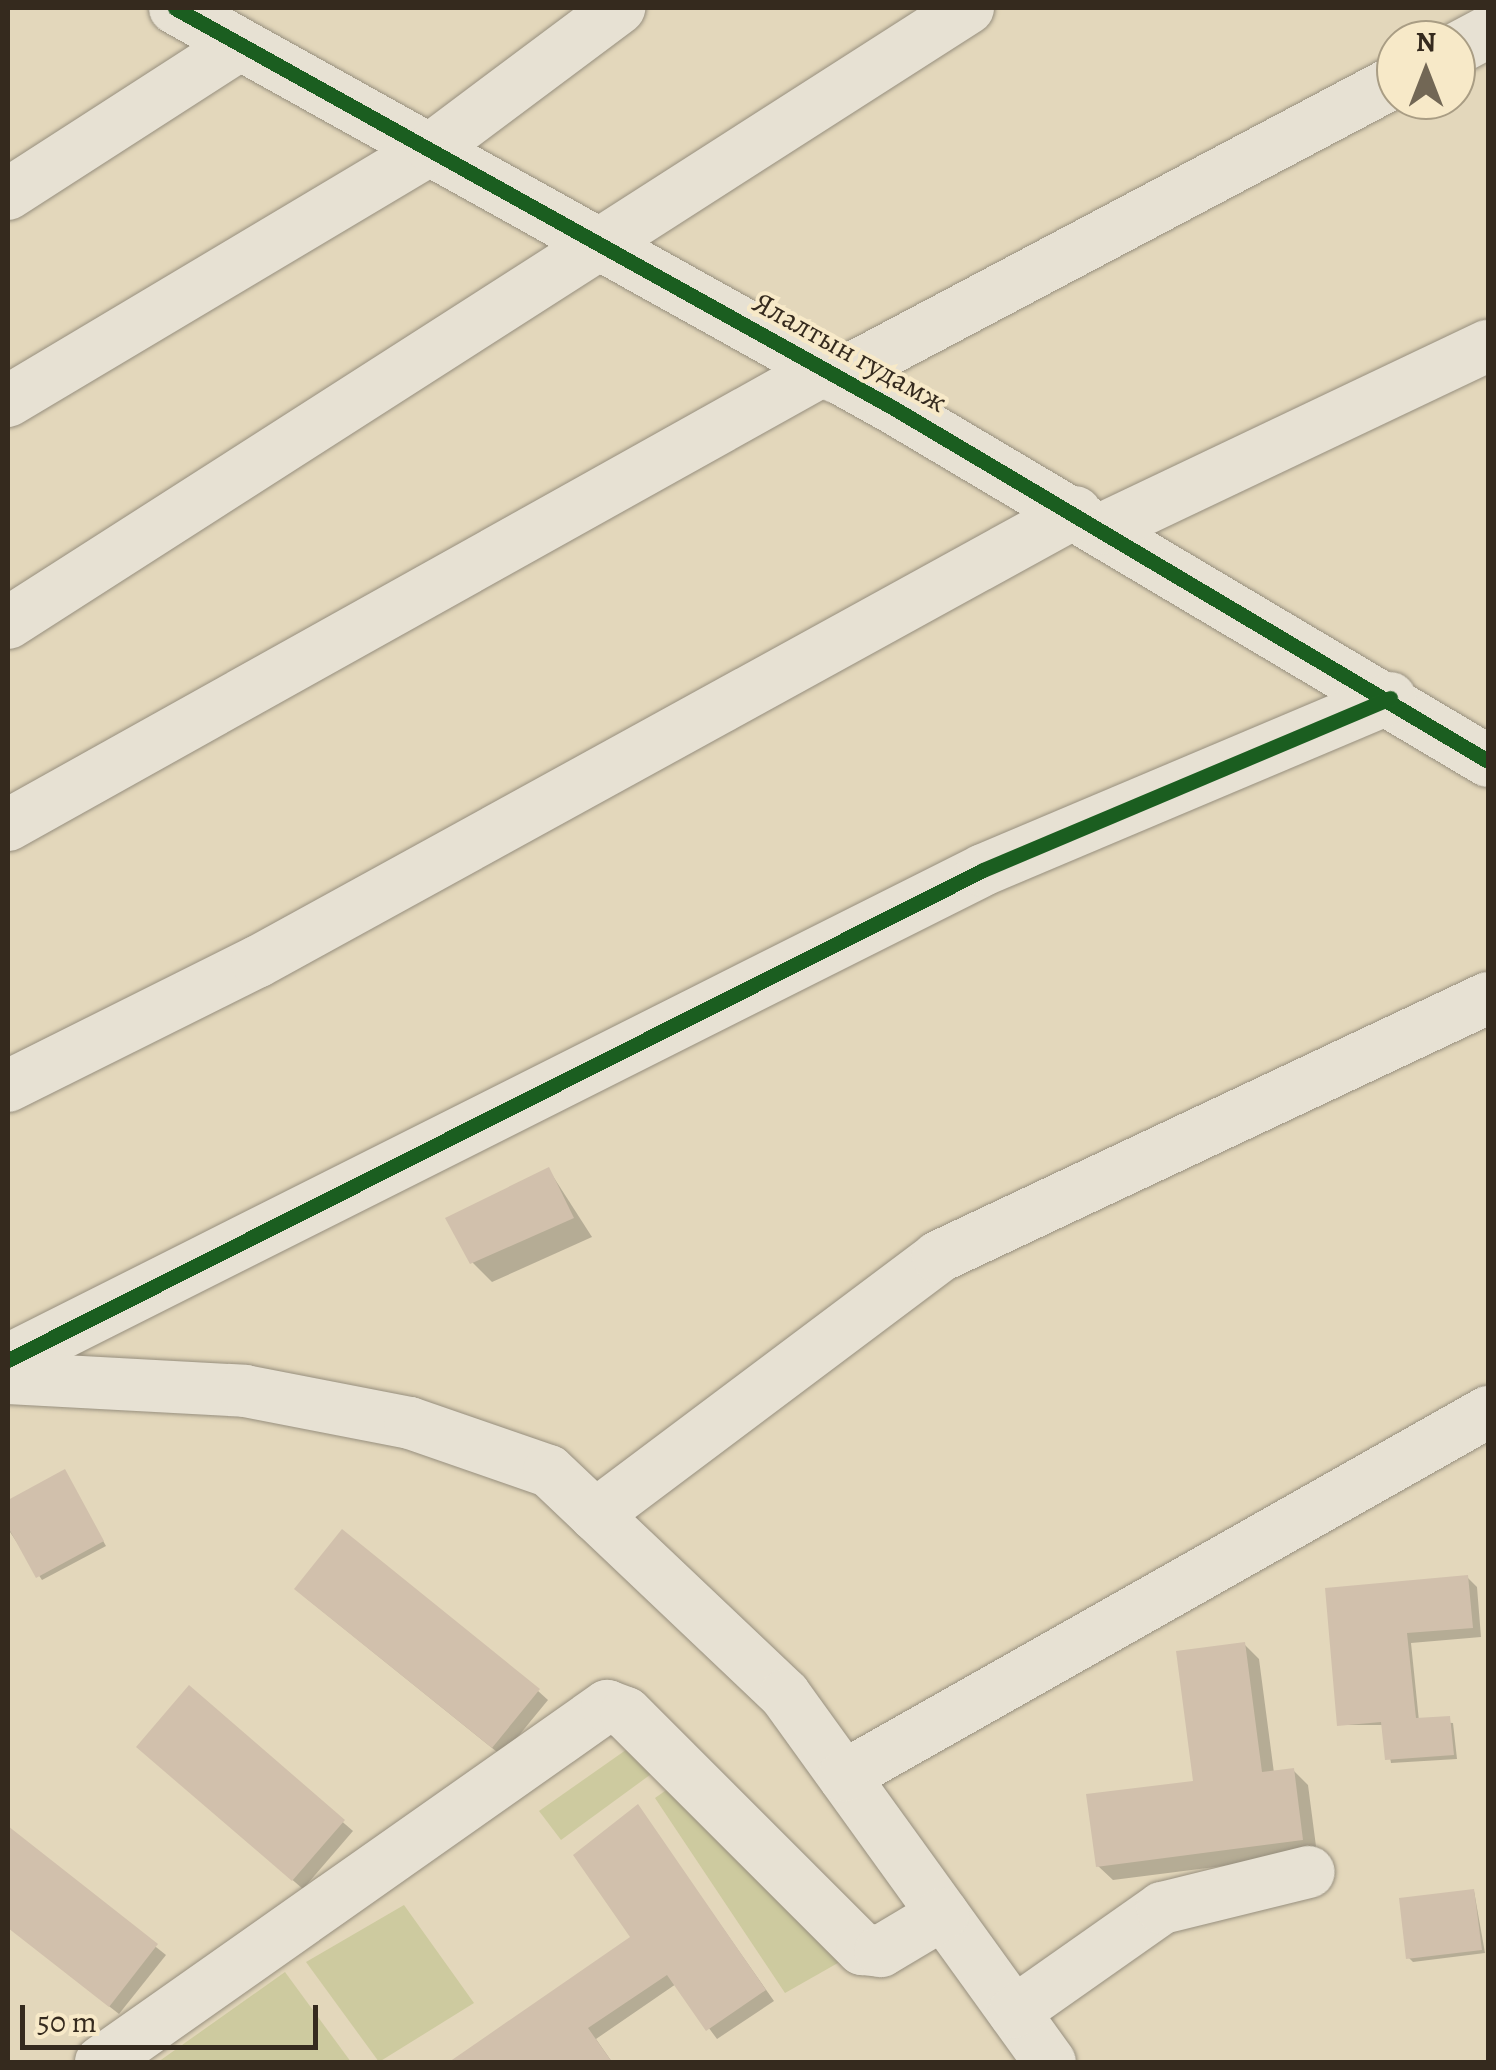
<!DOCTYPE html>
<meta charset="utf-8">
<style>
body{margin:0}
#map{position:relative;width:1496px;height:2070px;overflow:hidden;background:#e3d7bb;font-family:Alegreya,serif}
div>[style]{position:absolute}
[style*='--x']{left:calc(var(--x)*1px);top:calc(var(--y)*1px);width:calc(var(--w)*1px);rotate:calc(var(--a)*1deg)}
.green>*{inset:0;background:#cdca9f}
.shadow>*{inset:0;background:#0003}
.building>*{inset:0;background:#d1c0ac}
.roads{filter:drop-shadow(0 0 2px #978f7e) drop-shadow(0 0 2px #978f7e)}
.minor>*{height:52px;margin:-26px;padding:0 26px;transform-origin:26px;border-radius:26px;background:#e7e1d3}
.cycleway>*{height:15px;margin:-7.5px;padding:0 7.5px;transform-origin:7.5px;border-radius:7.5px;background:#1b5e20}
span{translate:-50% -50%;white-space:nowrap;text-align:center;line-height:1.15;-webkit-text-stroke:8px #f7e9c8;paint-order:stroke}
.street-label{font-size:30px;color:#352a1e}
.frame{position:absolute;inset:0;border:10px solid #352a1e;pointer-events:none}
.north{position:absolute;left:1376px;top:20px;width:100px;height:100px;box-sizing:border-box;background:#f7e9c8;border:2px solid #a99d84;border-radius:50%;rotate:0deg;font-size:28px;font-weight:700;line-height:40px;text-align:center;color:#352a1e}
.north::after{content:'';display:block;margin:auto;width:35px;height:45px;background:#726755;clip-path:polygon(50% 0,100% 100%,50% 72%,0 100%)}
.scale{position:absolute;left:20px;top:2005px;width:298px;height:45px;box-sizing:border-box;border:5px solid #352a1e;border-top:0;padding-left:12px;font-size:30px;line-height:35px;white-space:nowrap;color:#352a1e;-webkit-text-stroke:8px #f7e9c8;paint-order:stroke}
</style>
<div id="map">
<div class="green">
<div style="clip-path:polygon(633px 1745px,669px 1761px,561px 1840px,539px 1811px)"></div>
<div style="clip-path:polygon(686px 1776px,852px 1955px,785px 1993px,655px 1798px)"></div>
<div style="clip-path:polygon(404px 1905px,474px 2003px,379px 2062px,306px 1962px)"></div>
<div style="clip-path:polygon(285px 1972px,351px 2062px,158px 2062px)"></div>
</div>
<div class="shadow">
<div style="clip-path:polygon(549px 1170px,592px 1237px,492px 1282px,472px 1262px)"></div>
<div style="clip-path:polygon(64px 1472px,106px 1546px,42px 1580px,8px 1529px,8px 1503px)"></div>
<div style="clip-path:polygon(1467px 1577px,1477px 1587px,1481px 1637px,1411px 1643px,1419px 1721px,1453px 1723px,1457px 1759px,1391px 1763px,1384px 1725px,1339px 1725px,1331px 1640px)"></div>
<div style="clip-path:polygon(306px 1598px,538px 1691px,548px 1700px,502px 1756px)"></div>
<div style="clip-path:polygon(1244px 1644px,1259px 1659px,1274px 1773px,1293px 1770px,1308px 1785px,1317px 1854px,1113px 1880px,1098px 1866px,1196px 1783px)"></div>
<div style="clip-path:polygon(190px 1689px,353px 1831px,303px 1889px,149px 1756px)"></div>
<div style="clip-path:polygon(638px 1807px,774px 2001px,717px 2039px,676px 1984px,596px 2039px,612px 2062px,456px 2062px,634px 1938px)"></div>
<div style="clip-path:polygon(8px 1829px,166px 1955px,119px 2014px,8px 1927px)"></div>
<div style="clip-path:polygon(1474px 1891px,1485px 1953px,1413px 1962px,1409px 1958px)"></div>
</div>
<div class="building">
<div style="clip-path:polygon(549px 1167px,574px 1218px,470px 1264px,445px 1218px)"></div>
<div style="clip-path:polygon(65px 1469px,104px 1541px,36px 1578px,8px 1527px,8px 1500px)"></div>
<div style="clip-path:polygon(342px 1529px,540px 1689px,492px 1748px,294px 1589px)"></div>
<div style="clip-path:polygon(1468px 1575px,1473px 1628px,1407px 1633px,1416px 1718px,1450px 1716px,1454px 1755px,1385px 1760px,1381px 1722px,1337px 1726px,1325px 1588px)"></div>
<div style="clip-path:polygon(1245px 1642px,1262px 1772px,1294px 1768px,1303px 1840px,1096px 1867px,1086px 1794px,1193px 1781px,1176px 1651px)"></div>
<div style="clip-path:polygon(189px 1685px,345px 1820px,292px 1881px,136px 1747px)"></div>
<div style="clip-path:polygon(638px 1804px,766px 1990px,706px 2031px,667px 1975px,588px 2028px,612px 2062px,449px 2062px,630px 1937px,573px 1855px)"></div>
<div style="clip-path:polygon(8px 1826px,158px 1944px,109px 2007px,8px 1928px)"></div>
<div style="clip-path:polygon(1474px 1889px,1482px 1950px,1406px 1959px,1399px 1898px)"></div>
</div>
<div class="roads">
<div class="minor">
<div style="--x:175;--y:8;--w:821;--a:29.1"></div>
<div style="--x:892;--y:407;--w:693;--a:30.71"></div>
<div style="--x:1456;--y:49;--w:36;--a:-28"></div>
<div style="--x:8;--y:194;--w:274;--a:-32.8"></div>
<div style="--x:836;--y:377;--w:633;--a:-27.86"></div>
<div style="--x:8;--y:401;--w:494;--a:-30.8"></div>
<div style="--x:432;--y:148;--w:234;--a:-36.8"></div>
<div style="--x:1104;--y:528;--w:425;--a:-25.4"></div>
<div style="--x:8;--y:623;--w:1140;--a:-32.64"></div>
<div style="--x:8;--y:825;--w:933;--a:-29.17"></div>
<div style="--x:8;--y:1086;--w:278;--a:-26.5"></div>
<div style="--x:257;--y:962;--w:934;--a:-28.79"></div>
<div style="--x:8;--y:1360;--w:1091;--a:-26.68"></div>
<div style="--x:983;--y:870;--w:442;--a:-22.9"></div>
<div style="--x:8;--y:1378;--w:237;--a:3.1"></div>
<div style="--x:245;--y:1391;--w:168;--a:11"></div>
<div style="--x:410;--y:1423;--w:147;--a:19.1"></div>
<div style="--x:549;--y:1471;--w:325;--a:43.5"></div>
<div style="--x:785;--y:1695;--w:453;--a:54.2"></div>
<div style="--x:595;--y:1515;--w:429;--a:-36.9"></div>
<div style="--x:938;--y:1257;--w:608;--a:-25.22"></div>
<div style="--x:844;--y:1776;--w:740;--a:-29.48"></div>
<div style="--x:1014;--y:2012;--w:181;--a:-35.1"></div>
<div style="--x:1162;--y:1908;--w:151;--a:-13.8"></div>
<div style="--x:101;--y:2062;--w:619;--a:-35.13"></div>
<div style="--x:607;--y:1706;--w:20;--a:20"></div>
<div style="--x:626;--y:1713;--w:334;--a:45"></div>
<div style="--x:862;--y:1949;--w:19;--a:6"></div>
<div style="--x:881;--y:1951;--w:72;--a:-30.8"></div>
</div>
</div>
<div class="cycleway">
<div style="--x:175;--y:8;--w:821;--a:29.1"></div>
<div style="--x:892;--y:407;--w:693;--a:30.71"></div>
<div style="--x:8;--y:1360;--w:1091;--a:-26.68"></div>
<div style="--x:983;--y:870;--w:442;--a:-22.9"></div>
</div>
<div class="street-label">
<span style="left:850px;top:352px;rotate:29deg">Ялалтын гудамж</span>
</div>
<div class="frame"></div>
<div class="north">N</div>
<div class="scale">50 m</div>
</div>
